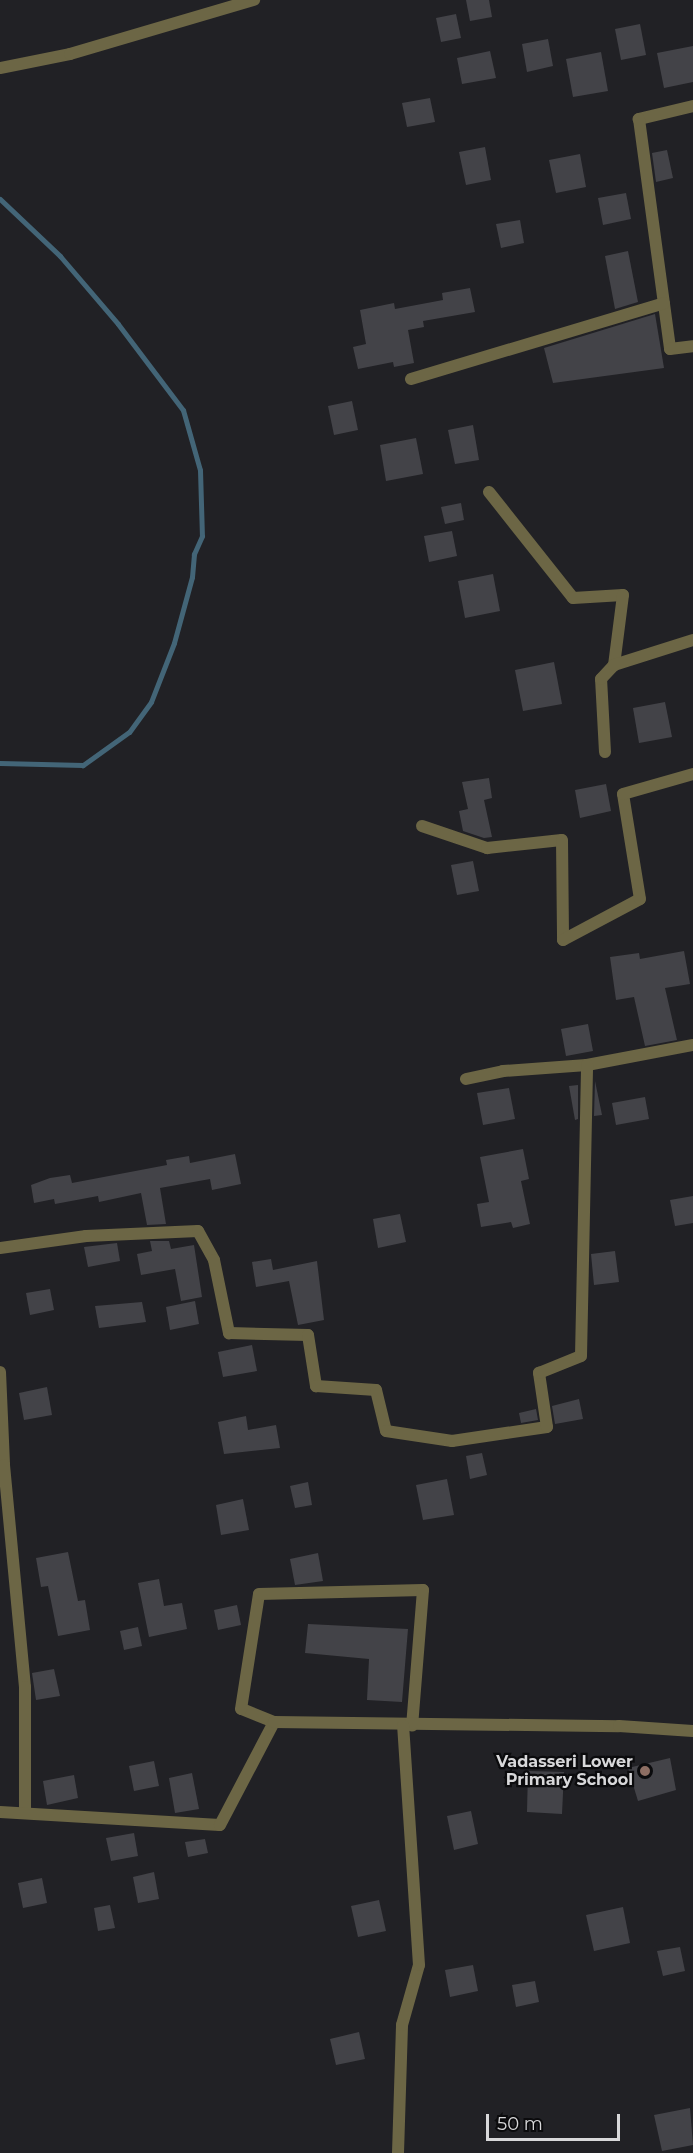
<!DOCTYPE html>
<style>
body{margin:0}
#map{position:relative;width:693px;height:2153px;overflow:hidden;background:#212125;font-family:Montserrat,sans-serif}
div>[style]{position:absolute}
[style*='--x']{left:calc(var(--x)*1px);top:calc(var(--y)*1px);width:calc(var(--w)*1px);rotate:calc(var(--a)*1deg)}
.stream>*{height:5px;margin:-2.5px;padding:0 2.5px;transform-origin:2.5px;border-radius:2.5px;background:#436577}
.building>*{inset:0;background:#434348}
.minor>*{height:12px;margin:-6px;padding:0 6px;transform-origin:6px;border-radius:6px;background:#6c6645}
.dots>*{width:16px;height:16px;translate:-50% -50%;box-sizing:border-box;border:3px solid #0b0b0d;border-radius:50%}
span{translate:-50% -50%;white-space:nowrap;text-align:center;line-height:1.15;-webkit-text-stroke:4.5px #0b0b0d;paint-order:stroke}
.poi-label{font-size:16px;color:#d8d8da;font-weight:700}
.right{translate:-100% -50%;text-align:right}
.scale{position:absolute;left:486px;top:2114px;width:134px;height:27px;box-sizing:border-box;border:3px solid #d8d8da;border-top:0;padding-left:8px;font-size:18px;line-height:21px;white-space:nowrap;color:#d8d8da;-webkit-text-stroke:4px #0b0b0d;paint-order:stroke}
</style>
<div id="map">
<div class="stream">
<div style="--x:0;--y:199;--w:83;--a:43.5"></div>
<div style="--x:60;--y:256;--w:89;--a:49.5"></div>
<div style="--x:118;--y:324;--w:108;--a:52.9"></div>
<div style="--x:183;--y:410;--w:62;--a:74.2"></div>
<div style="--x:200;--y:470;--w:66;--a:88.3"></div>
<div style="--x:202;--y:536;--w:20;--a:114"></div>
<div style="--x:194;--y:554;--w:23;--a:95"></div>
<div style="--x:192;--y:577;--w:68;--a:105.3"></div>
<div style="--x:174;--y:643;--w:63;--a:111.3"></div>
<div style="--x:151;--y:702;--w:37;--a:126"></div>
<div style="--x:129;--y:732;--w:57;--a:144.3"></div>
<div style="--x:83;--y:765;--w:83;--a:-178.6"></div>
</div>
<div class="building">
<div style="clip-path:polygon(466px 0,489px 0,492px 17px,470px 21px)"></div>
<div style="clip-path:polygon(456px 14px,461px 38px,441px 42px,436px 18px)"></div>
<div style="clip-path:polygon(640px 24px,646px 55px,621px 60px,615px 29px)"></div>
<div style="clip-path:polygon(548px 39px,553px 66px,527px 72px,522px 44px)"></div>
<div style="clip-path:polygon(693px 46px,693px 82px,664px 88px,657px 53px)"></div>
<div style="clip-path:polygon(490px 51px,496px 78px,462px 84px,457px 58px)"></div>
<div style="clip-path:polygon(601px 52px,608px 91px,573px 97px,566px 59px)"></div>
<div style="clip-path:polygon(430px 98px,435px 122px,407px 127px,402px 103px)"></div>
<div style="clip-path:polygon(485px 147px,491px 180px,466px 185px,459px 152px)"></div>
<div style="clip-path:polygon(667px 150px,673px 178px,656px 182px,652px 153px)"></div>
<div style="clip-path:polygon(580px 154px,586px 187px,556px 193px,549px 160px)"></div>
<div style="clip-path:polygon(626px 193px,631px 219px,603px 225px,598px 198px)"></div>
<div style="clip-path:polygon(520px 220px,524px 243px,501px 248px,496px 224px)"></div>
<div style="clip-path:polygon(628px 251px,638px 302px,615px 309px,605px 256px)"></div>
<div style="clip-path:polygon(470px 288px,475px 312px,423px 321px,424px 327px,408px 330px,414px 363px,394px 367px,393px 362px,358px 369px,353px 347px,366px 344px,360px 310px,394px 303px,395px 309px,443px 300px,442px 293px)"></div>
<div style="clip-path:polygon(655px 314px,664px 368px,553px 383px,544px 348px)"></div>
<div style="clip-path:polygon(352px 401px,358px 430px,334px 435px,328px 406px)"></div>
<div style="clip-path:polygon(473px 425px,479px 460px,455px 464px,448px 430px)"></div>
<div style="clip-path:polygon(416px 438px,423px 474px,386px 481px,380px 445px)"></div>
<div style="clip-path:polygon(461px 503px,464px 520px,445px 524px,441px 507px)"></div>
<div style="clip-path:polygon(452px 531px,457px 556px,429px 562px,424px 536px)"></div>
<div style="clip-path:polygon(493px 574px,500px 611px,465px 618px,458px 581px)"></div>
<div style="clip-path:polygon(554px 662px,562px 704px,523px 711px,515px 670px)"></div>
<div style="clip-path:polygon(665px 702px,672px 737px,639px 743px,633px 708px)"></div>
<div style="clip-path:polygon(489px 778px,492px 798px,484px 800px,492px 837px,484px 838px,463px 831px,459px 811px,468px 809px,462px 782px)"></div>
<div style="clip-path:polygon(606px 784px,611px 811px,580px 818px,575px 790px)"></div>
<div style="clip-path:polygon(473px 861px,479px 891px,457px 895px,451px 865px)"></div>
<div style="clip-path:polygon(684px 951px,690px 984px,665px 988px,677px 1040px,645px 1046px,634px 997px,616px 1000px,610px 957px,639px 953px,640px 959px)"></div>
<div style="clip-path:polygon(588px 1024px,593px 1051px,566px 1056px,561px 1029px)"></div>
<div style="clip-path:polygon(595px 1081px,602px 1115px,594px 1116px)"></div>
<div style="clip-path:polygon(578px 1085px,578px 1119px,575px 1120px,569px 1086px)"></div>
<div style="clip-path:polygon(509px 1088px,515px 1119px,483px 1125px,477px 1093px)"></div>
<div style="clip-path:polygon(645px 1097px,649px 1119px,616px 1125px,612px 1103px)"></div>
<div style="clip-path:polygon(523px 1149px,529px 1179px,521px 1181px,530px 1224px,513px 1228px,511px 1222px,481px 1227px,477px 1204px,489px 1202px,480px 1157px)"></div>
<div style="clip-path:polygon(235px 1154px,241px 1184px,212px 1190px,210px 1179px,160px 1188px,166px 1224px,147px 1225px,141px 1193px,99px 1202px,98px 1196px,55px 1204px,54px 1199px,34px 1203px,31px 1185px,50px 1178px,70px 1175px,72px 1183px,167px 1165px,166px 1160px,189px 1156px,190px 1163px)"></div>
<div style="clip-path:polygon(693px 1196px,693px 1223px,675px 1226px,670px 1200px)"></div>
<div style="clip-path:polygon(400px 1214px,406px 1242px,378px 1248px,373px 1219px)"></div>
<div style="clip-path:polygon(150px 1241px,169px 1241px,171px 1249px,194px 1245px,202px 1297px,181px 1301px,175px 1269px,141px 1275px,137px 1254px,152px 1251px)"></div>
<div style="clip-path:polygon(117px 1243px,120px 1261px,88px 1267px,84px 1247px)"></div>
<div style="clip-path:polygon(615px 1251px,619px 1282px,594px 1285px,591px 1254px)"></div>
<div style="clip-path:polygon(271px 1259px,273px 1270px,317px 1261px,324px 1320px,298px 1325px,289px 1281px,256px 1287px,252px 1262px)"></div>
<div style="clip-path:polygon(50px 1289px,54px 1310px,30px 1315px,26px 1293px)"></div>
<div style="clip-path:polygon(195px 1301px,199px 1324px,170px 1330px,166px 1307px)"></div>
<div style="clip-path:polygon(142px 1302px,146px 1322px,99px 1328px,95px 1306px)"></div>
<div style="clip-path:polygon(252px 1345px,257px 1371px,223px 1377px,218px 1352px)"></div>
<div style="clip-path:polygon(47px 1387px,52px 1415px,24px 1420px,19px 1393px)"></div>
<div style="clip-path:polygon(579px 1399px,583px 1419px,555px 1424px,552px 1406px)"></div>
<div style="clip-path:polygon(536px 1409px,538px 1420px,521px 1423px,519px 1413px)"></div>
<div style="clip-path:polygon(246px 1416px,248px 1430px,276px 1425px,280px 1448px,224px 1454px,218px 1422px)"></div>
<div style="clip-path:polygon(482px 1453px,487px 1475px,470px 1479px,466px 1456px)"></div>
<div style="clip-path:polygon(447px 1479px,454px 1515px,423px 1520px,416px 1485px)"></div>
<div style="clip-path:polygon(308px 1482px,312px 1505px,295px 1508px,290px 1486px)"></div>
<div style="clip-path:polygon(243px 1499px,249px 1530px,221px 1535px,216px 1505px)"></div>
<div style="clip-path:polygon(68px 1552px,78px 1601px,85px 1600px,90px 1630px,58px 1636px,48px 1586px,41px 1587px,36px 1558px)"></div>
<div style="clip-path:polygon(318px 1553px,323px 1581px,295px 1585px,290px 1559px)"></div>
<div style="clip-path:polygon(159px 1579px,164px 1606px,182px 1603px,187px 1629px,149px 1637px,138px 1583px)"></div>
<div style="clip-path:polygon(237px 1605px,241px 1625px,218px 1630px,214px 1610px)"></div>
<div style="clip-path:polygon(308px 1624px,408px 1629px,402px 1702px,367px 1700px,369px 1659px,305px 1653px)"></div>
<div style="clip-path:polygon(138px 1627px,142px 1646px,124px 1650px,120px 1631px)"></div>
<div style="clip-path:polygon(54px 1669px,60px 1696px,36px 1700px,32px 1673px)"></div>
<div style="clip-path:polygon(670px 1758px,676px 1790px,638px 1801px,628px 1768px)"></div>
<div style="clip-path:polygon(154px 1761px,159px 1786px,134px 1791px,129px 1766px)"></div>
<div style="clip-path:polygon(528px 1771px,564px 1772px,562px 1814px,527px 1812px)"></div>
<div style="clip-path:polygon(192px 1773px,199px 1809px,175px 1813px,169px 1778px)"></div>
<div style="clip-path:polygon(74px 1775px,78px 1798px,47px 1805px,43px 1781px)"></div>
<div style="clip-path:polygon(471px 1811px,478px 1844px,454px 1850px,447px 1816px)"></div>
<div style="clip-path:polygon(134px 1833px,138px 1856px,111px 1861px,106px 1838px)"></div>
<div style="clip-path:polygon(205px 1839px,208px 1853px,188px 1857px,185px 1842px)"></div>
<div style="clip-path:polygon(154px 1872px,159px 1899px,138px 1903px,133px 1877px)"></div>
<div style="clip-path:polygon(42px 1878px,47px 1903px,23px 1908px,18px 1883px)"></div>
<div style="clip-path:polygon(379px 1900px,386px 1931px,358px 1937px,351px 1906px)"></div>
<div style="clip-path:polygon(110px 1905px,115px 1928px,98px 1931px,94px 1908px)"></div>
<div style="clip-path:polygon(623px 1907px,630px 1943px,594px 1951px,586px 1915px)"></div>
<div style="clip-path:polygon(680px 1947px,685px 1971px,663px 1976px,657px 1951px)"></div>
<div style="clip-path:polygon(473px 1965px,478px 1991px,450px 1997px,445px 1970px)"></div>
<div style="clip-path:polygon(535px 1981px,539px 2002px,516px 2007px,512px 1985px)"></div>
<div style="clip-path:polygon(359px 2032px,365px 2059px,336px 2065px,330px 2039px)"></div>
<div style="clip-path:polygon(690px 2108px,693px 2145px,662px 2151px,654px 2115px)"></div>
</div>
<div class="minor">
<div style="--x:0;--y:68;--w:71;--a:-11.3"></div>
<div style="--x:70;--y:54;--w:192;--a:-16.4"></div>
<div style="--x:693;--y:106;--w:56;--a:166.5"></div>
<div style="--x:639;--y:119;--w:232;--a:82.3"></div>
<div style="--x:670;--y:349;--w:23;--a:-7"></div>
<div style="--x:411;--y:379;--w:264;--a:-16.7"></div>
<div style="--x:489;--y:492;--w:135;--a:51.6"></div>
<div style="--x:573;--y:598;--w:50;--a:-3.4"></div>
<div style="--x:623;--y:595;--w:71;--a:97.3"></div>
<div style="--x:605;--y:752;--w:73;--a:-93.1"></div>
<div style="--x:601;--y:679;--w:19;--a:-47"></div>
<div style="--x:614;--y:665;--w:83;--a:-17.6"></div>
<div style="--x:422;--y:826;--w:69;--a:18.7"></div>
<div style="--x:487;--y:848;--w:75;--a:-6.1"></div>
<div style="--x:562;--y:840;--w:100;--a:89.4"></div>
<div style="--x:563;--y:940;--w:87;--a:-28"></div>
<div style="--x:640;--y:899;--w:106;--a:-99.2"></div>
<div style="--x:623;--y:794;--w:73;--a:-15.9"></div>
<div style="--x:466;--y:1079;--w:38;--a:-12"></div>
<div style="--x:503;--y:1071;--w:84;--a:-4.1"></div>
<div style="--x:587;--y:1065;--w:108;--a:-10.7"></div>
<div style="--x:0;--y:1248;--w:87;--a:-7.9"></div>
<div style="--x:86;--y:1236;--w:112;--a:-2.6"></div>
<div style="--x:198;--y:1231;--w:33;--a:61"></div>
<div style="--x:214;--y:1260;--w:75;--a:78.4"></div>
<div style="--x:229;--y:1333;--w:79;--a:1.5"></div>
<div style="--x:308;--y:1335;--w:52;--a:81.1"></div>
<div style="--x:316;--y:1386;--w:60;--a:3.8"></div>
<div style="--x:376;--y:1390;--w:42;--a:76.3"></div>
<div style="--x:386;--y:1431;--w:67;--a:8.6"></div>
<div style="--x:452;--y:1441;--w:96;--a:-8.4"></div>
<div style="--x:547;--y:1427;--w:55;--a:-98.4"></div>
<div style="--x:539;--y:1373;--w:45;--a:-22"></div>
<div style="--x:581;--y:1356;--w:291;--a:-88.8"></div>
<div style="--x:0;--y:1372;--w:93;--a:87.5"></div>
<div style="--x:4;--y:1465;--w:223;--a:84.6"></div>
<div style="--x:25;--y:1687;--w:126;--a:90"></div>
<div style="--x:274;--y:1722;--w:35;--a:-158"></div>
<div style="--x:241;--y:1709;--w:116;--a:-81.1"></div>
<div style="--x:259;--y:1594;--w:164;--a:-1.4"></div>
<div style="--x:423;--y:1590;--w:136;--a:94.6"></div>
<div style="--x:0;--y:1812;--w:220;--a:3.4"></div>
<div style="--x:220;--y:1825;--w:116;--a:-62.3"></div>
<div style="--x:274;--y:1722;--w:345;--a:0.7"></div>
<div style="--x:619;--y:1726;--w:74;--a:3.9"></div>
<div style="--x:398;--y:2153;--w:128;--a:-88.2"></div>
<div style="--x:402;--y:2025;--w:62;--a:-74.2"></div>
<div style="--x:419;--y:1965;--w:240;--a:-93.8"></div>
</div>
<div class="dots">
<div style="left:645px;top:1771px;background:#8d6e63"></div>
</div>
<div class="poi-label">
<span class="right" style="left:633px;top:1771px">Vadasseri Lower<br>Primary School</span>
</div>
<div class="scale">50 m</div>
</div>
